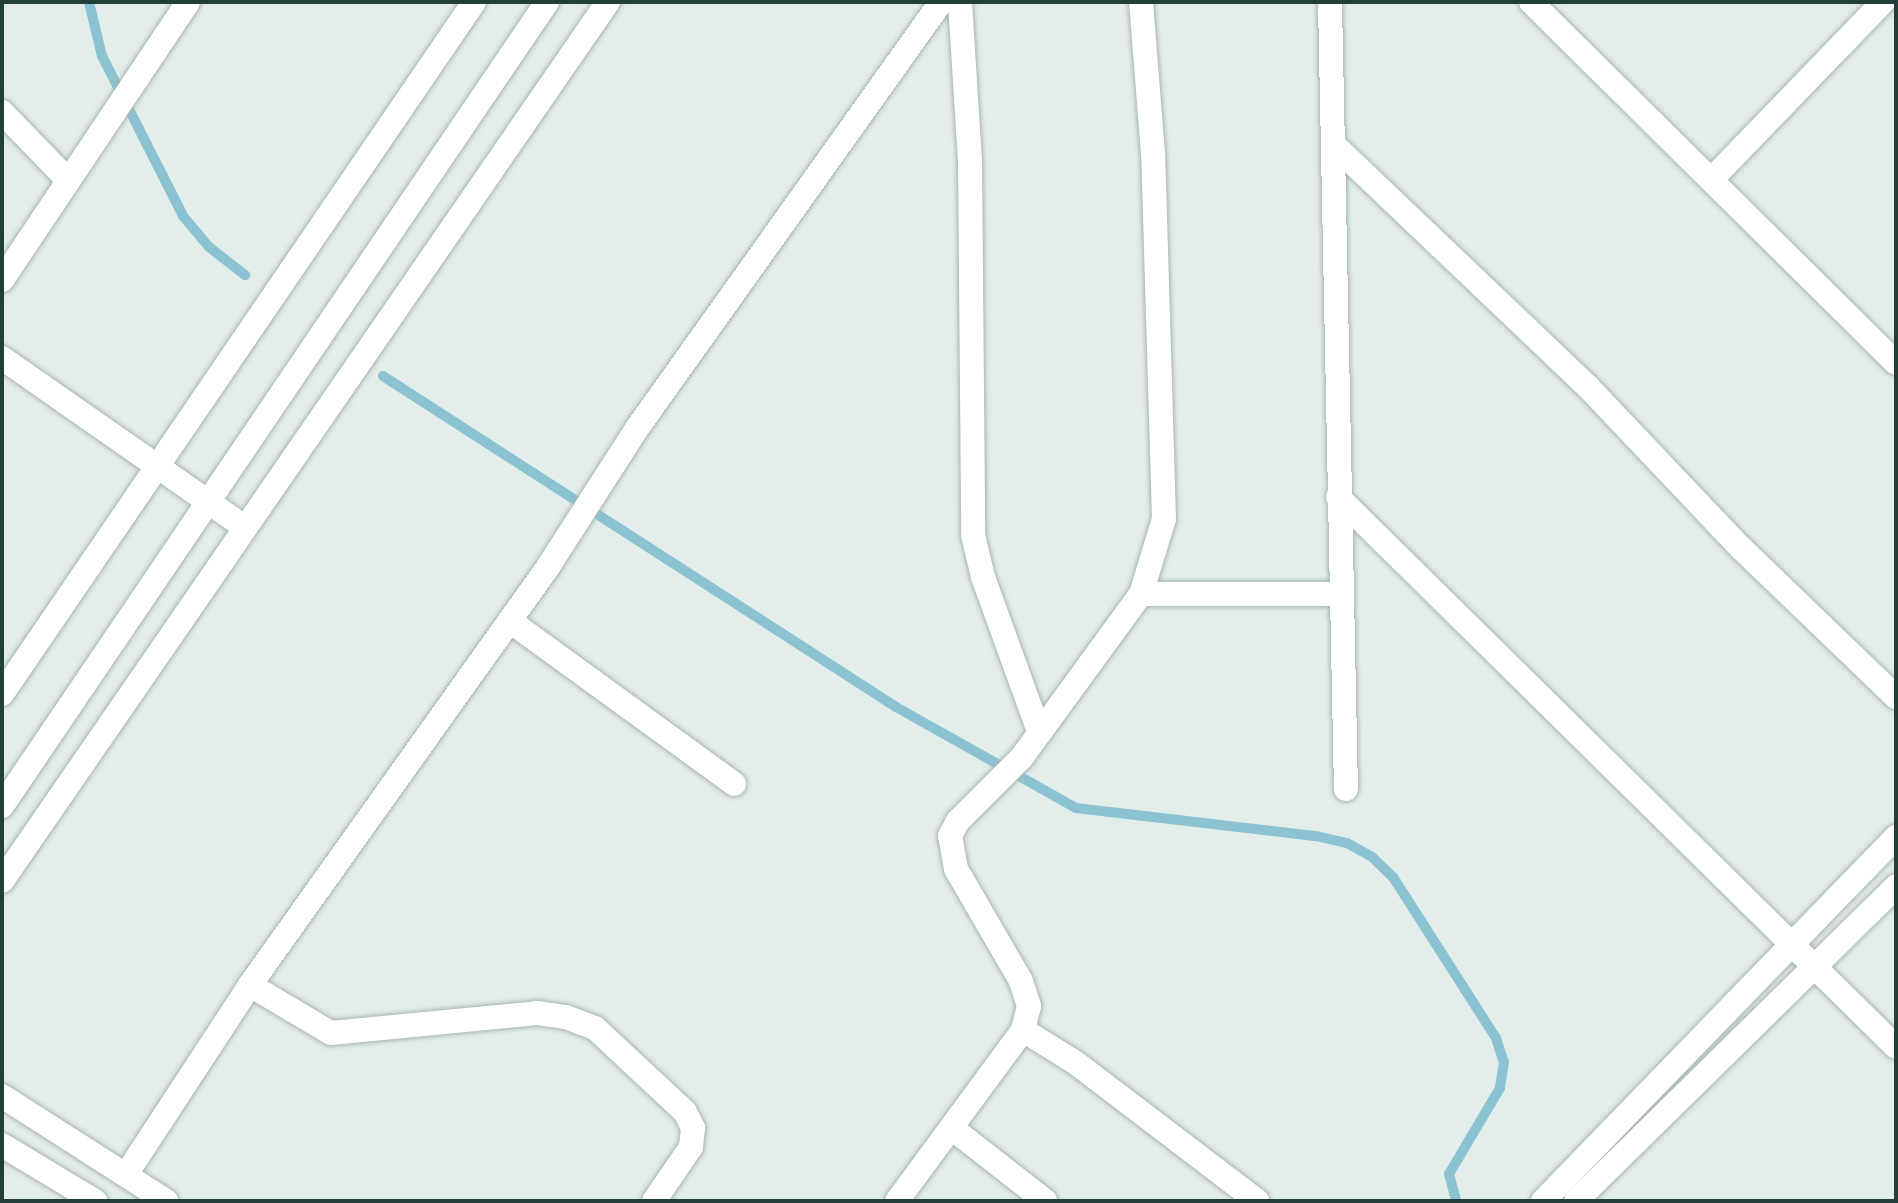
<!DOCTYPE html>
<style>
body{margin:0}
#map{position:relative;width:1898px;height:1203px;overflow:hidden;background:#e3ede9;font-family:"PT Sans",sans-serif}
div>[style]{position:absolute}
[style*='--x']{left:calc(var(--x)*1px);top:calc(var(--y)*1px);width:calc(var(--w)*1px);rotate:calc(var(--a)*1deg)}
.stream>*{height:10px;margin:-5px;padding:0 5px;transform-origin:5px;border-radius:5px;background:#8bc3d2}
.roads{filter:drop-shadow(0 0 2px #a6b5b1) drop-shadow(0 0 2px #a6b5b1)}
.minor>*{height:24px;margin:-12px;padding:0 12px;transform-origin:12px;border-radius:12px;background:#fff}
.tertiary>*{height:24px;margin:-12px;padding:0 12px;transform-origin:12px;border-radius:12px;background:#fff}
span{translate:-50% -50%;white-space:nowrap;text-align:center;line-height:1.15;-webkit-text-stroke:8px #f4f9f7;paint-order:stroke}
.frame{position:absolute;inset:0;border:4px solid #233f39;pointer-events:none}
</style>
<div id="map">
<div class="stream">
<div style="--x:89;--y:2;--w:56;--a:76.5"></div>
<div style="--x:102;--y:56;--w:179;--a:63.1"></div>
<div style="--x:183;--y:216;--w:40;--a:50"></div>
<div style="--x:209;--y:247;--w:46;--a:37.9"></div>
<div style="--x:383;--y:376;--w:611;--a:32.83"></div>
<div style="--x:896;--y:707;--w:206;--a:29.3"></div>
<div style="--x:1076;--y:808;--w:242;--a:6.7"></div>
<div style="--x:1316;--y:836;--w:32;--a:13"></div>
<div style="--x:1347;--y:843;--w:29;--a:29"></div>
<div style="--x:1372;--y:857;--w:29;--a:44"></div>
<div style="--x:1393;--y:877;--w:191;--a:57.4"></div>
<div style="--x:1496;--y:1038;--w:25;--a:72"></div>
<div style="--x:1504;--y:1062;--w:26;--a:99"></div>
<div style="--x:1500;--y:1088;--w:100;--a:120.7"></div>
<div style="--x:1449;--y:1174;--w:28;--a:75"></div>
</div>
<div class="roads">
<div class="minor">
<div style="--x:960;--y:2;--w:159;--a:86.4"></div>
<div style="--x:970;--y:161;--w:374;--a:89.5"></div>
<div style="--x:973;--y:535;--w:43;--a:76.6"></div>
<div style="--x:983;--y:577;--w:165;--a:70.1"></div>
<div style="--x:1330;--y:2;--w:787;--a:88.84"></div>
<div style="--x:1531;--y:2;--w:513;--a:44.68"></div>
<div style="--x:2;--y:112;--w:92;--a:45.9"></div>
<div style="--x:1335;--y:146;--w:349;--a:43.6"></div>
<div style="--x:1588;--y:387;--w:222;--a:46.5"></div>
<div style="--x:1741;--y:548;--w:215;--a:43.9"></div>
<div style="--x:1713;--y:178;--w:245;--a:-46"></div>
<div style="--x:2;--y:280;--w:334;--a:-56.2"></div>
<div style="--x:2;--y:358;--w:295;--a:34.9"></div>
<div style="--x:1338;--y:497;--w:783;--a:44.59"></div>
<div style="--x:1141;--y:594;--w:200;--a:0"></div>
<div style="--x:510;--y:621;--w:277;--a:36"></div>
<div style="--x:2;--y:694;--w:838;--a:-55.7"></div>
<div style="--x:250;--y:985;--w:94;--a:30.7"></div>
<div style="--x:331;--y:1033;--w:207;--a:-5.5"></div>
<div style="--x:537;--y:1013;--w:29;--a:8"></div>
<div style="--x:566;--y:1017;--w:31;--a:21"></div>
<div style="--x:595;--y:1028;--w:123;--a:43"></div>
<div style="--x:685;--y:1112;--w:18;--a:63"></div>
<div style="--x:693;--y:1128;--w:19;--a:96"></div>
<div style="--x:691;--y:1147;--w:65;--a:124.4"></div>
<div style="--x:1023;--y:1030;--w:62;--a:31.9"></div>
<div style="--x:1076;--y:1063;--w:228;--a:37.3"></div>
<div style="--x:953;--y:1129;--w:117;--a:38"></div>
<div style="--x:127;--y:1173;--w:225;--a:-56.8"></div>
<div style="--x:250;--y:985;--w:513;--a:-54.51"></div>
<div style="--x:548;--y:567;--w:166;--a:-57.3"></div>
<div style="--x:638;--y:427;--w:522;--a:-54.51"></div>
<div style="--x:897;--y:1201;--w:212;--a:-53.6"></div>
<div style="--x:1023;--y:1030;--w:25;--a:-76"></div>
<div style="--x:1029;--y:1006;--w:26;--a:-108"></div>
<div style="--x:1021;--y:981;--w:129;--a:-120.1"></div>
<div style="--x:956;--y:869;--w:34;--a:-100"></div>
<div style="--x:950;--y:836;--w:17;--a:-62"></div>
<div style="--x:958;--y:821;--w:91;--a:-45"></div>
<div style="--x:1022;--y:757;--w:202;--a:-53.9"></div>
<div style="--x:1141;--y:594;--w:78;--a:-73"></div>
<div style="--x:1164;--y:519;--w:365;--a:-91.7"></div>
<div style="--x:1153;--y:154;--w:152;--a:-94.5"></div>
</div>
<div class="tertiary">
<div style="--x:2;--y:806;--w:971;--a:-55.87"></div>
<div style="--x:2;--y:881;--w:1068;--a:-55.42"></div>
<div style="--x:2;--y:1096;--w:195;--a:32.6"></div>
<div style="--x:2;--y:1145;--w:109;--a:31.1"></div>
<div style="--x:1543;--y:1201;--w:507;--a:-45.88"></div>
<div style="--x:1576;--y:1201;--w:449;--a:-44.5"></div>
</div>
</div>
<div class="frame"></div>
</div>
